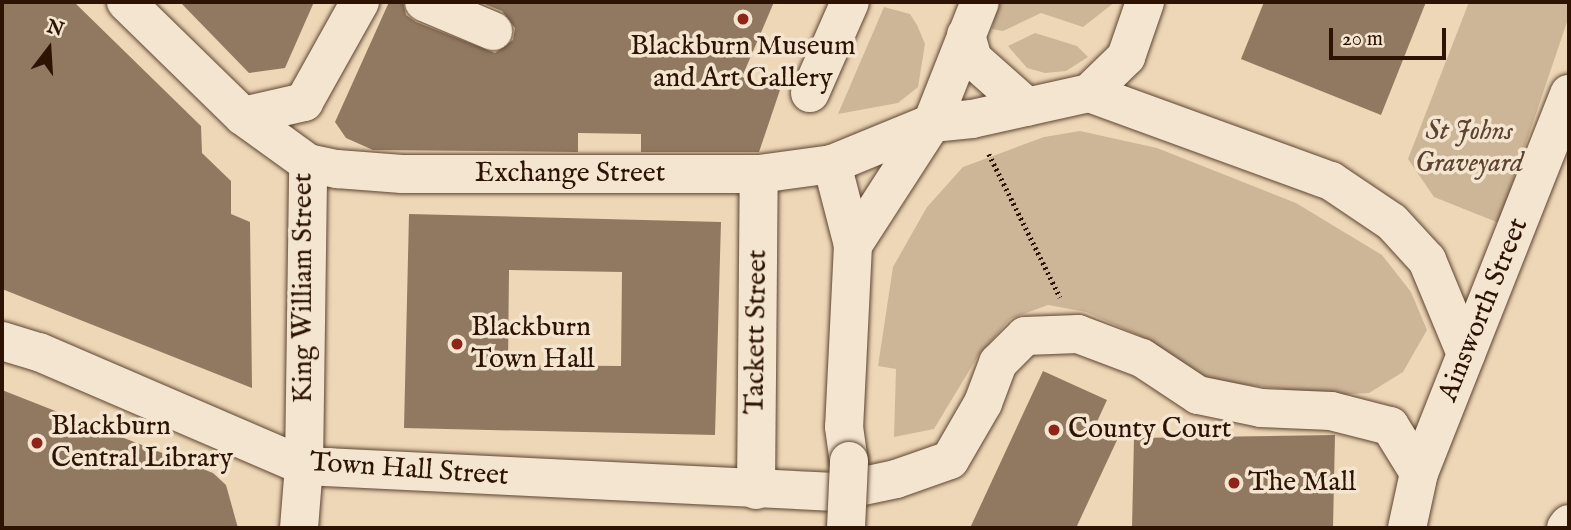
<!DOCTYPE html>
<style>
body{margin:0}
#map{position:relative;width:1571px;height:530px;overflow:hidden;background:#edd7b7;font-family:"IM FELL English",serif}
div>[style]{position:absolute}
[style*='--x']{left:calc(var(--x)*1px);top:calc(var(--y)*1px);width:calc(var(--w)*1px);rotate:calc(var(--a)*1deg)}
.green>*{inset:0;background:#cdb698}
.building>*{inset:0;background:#917961}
.path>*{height:4.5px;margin-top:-2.25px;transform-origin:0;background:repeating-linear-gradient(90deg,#2e1303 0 2px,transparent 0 5.5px)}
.roads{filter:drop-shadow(0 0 2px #5e4430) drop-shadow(0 0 2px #5e4430)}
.minor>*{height:38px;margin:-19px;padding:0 19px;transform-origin:19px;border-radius:19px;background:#f3e5d0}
.bridges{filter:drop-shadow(0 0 2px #5e4430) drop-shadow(0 0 2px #5e4430)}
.minor-bridge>*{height:38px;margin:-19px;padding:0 19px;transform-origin:19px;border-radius:19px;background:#f3e5d0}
.dots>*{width:19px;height:19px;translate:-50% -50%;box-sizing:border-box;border:4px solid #f3e5d0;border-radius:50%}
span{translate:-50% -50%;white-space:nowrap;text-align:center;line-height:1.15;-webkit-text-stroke:7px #f3e5d0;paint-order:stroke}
.poi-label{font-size:28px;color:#2e1303}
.left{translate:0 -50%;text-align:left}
.park-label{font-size:28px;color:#5e4430;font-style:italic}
.street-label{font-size:28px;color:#2e1303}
.frame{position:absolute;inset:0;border:4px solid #2e1303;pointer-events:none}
.north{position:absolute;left:14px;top:14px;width:70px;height:70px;-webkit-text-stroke:5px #f3e5d0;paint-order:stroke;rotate:17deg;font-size:19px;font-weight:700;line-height:28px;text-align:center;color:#2e1303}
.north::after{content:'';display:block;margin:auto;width:24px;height:32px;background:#2e1303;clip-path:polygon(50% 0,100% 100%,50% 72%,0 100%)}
.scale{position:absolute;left:1329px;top:28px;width:117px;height:32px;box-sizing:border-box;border:4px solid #2e1303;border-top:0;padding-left:9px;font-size:21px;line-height:24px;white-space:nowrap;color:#2e1303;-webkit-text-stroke:5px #f3e5d0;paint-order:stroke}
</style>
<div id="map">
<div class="green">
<div style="clip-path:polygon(997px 2px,1115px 2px,1083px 27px,1041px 13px,1003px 31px,992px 29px)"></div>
<div style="clip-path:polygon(1469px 2px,1569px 2px,1569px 16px,1499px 223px,1434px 197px,1408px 159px)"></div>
<div style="clip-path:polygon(884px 7px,910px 14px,917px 25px,925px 44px,918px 87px,898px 103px,838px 114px)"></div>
<div style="clip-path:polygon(1035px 33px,1077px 46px,1088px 57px,1066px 71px,1045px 73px,1027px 68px,1008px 46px)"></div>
<div style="clip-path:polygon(1080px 131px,1157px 148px,1296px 203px,1382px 255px,1411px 292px,1427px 330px,1403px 372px,1369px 393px,1334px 395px,1206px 380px,1147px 339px,1086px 312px,1048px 305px,1010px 319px,978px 356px,934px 429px,894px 437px,896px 369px,878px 366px,893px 267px,927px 207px,963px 167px,1044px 137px)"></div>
</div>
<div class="building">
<div style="clip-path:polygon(2px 2px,74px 2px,201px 126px,202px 153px,231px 181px,231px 214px,250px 222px,252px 388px,2px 289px)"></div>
<div style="clip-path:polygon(180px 2px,314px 2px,285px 68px,249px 73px)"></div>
<div style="clip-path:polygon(389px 2px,403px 2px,406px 15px,416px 22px,495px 53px,513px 40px,515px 28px,502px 11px,480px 2px,774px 2px,742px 77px,780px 90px,759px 152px,641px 152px,641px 134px,578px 133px,578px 152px,373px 150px,346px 138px,335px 122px)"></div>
<div style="clip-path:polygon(1264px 2px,1426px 2px,1381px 115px,1241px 59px)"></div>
<div style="clip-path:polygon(evenodd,409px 214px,721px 222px,715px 435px,404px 428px,409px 214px,509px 270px,622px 272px,621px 366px,508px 365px,509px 270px)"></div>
<div style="clip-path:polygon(1043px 371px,1107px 400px,1089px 439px,1118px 438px,1076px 528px,970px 528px)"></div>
<div style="clip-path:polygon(2px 390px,213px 473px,226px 485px,238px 528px,2px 528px)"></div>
<div style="clip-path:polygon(1335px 435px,1333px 528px,1132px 528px,1134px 438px)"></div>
</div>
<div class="path">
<div style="--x:989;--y:154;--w:160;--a:63.6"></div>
</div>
<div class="roads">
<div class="minor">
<div style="--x:126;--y:2;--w:163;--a:44.3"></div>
<div style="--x:243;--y:116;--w:80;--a:35.9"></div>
<div style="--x:308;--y:163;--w:30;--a:12"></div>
<div style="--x:337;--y:169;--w:65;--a:4.4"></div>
<div style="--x:402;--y:174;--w:357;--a:0"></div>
<div style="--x:759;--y:174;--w:74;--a:-7.8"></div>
<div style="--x:832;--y:164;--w:108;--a:-22.3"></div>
<div style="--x:932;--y:123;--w:40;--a:-5.7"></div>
<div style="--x:972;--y:119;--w:120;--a:-12.5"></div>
<div style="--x:1089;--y:93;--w:258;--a:20"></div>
<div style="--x:1331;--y:181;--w:73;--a:33.9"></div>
<div style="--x:1392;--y:222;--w:52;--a:47.4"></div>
<div style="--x:1427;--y:260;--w:102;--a:67.5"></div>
<div style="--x:424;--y:2;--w:75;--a:22.8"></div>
<div style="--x:966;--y:35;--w:25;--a:74"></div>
<div style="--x:973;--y:59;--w:72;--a:41.6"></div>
<div style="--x:810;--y:93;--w:99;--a:-66.3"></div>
<div style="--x:1089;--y:93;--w:52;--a:-44.2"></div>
<div style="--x:1126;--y:57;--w:58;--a:-70.9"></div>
<div style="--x:243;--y:116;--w:63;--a:-12.9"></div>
<div style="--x:304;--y:102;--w:115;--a:-60.8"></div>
<div style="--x:832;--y:164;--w:84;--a:75.5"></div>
<div style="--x:853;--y:245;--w:182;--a:92.8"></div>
<div style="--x:844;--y:427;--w:34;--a:82"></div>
<div style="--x:853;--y:245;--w:145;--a:-57.1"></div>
<div style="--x:932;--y:123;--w:130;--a:-68.4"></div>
<div style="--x:2;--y:341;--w:39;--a:17"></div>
<div style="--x:39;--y:352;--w:288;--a:23.3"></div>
<div style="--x:304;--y:466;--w:532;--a:2.8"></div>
<div style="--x:835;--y:492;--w:62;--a:-12"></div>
<div style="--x:896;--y:479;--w:57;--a:-19.4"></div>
<div style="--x:950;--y:460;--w:66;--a:-59.9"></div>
<div style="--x:983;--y:403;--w:43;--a:-69.4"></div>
<div style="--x:998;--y:363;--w:38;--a:-45"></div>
<div style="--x:1025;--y:336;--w:53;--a:-2.2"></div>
<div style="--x:1078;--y:334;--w:68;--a:20.6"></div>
<div style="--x:1142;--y:358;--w:67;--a:33.5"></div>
<div style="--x:1198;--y:395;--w:64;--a:11.7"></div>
<div style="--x:1261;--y:408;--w:70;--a:2.5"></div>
<div style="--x:1331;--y:411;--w:61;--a:14.3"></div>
<div style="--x:1390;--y:426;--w:55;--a:58.3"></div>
<div style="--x:756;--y:490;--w:316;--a:-89.5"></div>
<div style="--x:299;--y:528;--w:62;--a:-85.4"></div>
<div style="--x:304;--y:466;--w:303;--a:-89.2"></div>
<div style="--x:1407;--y:528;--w:56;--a:-77.7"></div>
<div style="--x:1419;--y:473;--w:408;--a:-68.4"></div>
<div style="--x:1566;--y:528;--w:5;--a:-53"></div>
</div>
</div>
<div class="bridges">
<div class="minor-bridge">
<div style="--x:846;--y:528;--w:67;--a:-87.4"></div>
</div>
</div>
<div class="dots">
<div style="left:743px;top:19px;background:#8f2418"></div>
<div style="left:457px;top:344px;background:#8f2418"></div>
<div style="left:1054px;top:430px;background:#8f2418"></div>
<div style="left:37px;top:443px;background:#8f2418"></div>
<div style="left:1234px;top:483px;background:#8f2418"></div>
</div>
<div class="poi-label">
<span style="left:743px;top:63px">Blackburn Museum<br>and Art Gallery</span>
<span class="left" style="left:471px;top:344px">Blackburn<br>Town Hall</span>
<span class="left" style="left:51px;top:443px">Blackburn<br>Central Library</span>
<span class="left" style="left:1068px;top:430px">County Court</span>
<span class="left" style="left:1248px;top:483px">The Mall</span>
</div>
<div class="park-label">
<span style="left:1469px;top:148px">St Johns<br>Graveyard</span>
</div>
<div class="street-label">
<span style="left:570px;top:174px">Exchange Street</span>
<span style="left:304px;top:288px;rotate:-90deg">King William Street</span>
<span style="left:1484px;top:310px;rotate:-68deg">Ainsworth Street</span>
<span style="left:757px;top:332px;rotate:-89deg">Tackett Street</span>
<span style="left:409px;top:470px;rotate:4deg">Town Hall Street</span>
</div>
<div class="frame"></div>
<div class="north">N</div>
<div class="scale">20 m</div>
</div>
